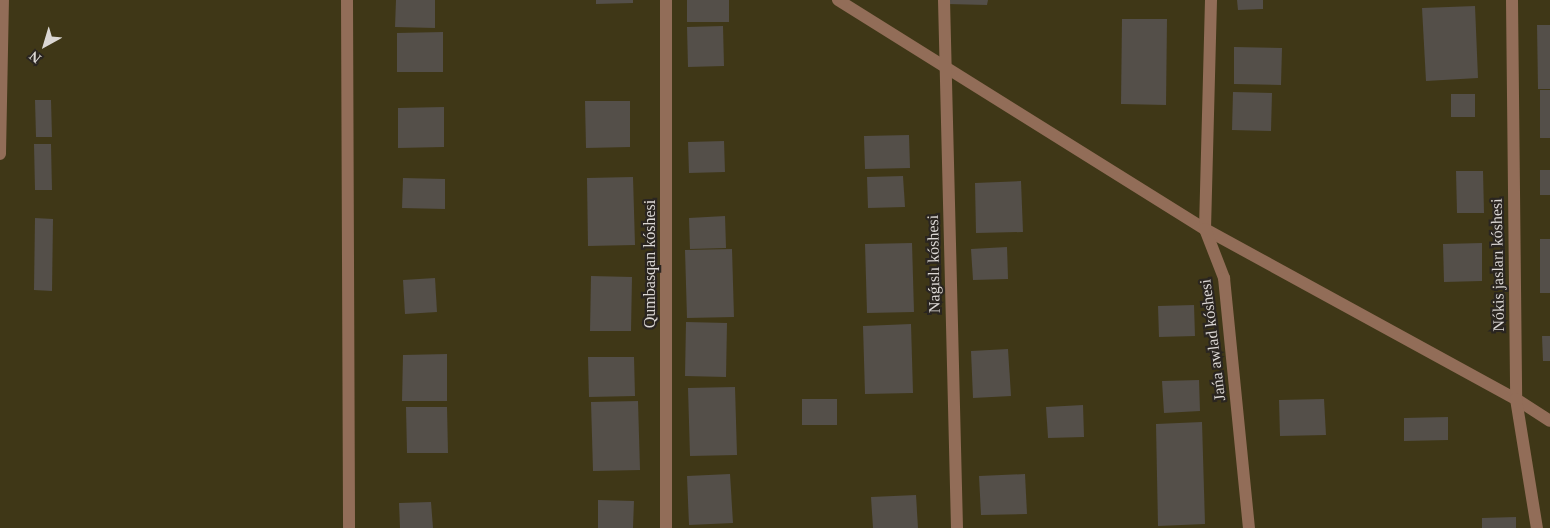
<!DOCTYPE html>
<meta charset="utf-8">
<style>
body{margin:0}
#map{position:relative;width:1550px;height:528px;overflow:hidden;background:#342f2a;font-family:Georgia,serif}
div>[style]{position:absolute}
[style*='--x']{left:calc(var(--x)*1px);top:calc(var(--y)*1px);width:calc(var(--w)*1px);rotate:calc(var(--a)*1deg)}
.sand>*{inset:0;background:#3f3717}
.building>*{inset:0;background:#544f49}
.minor>*{height:12px;margin:-6px;padding:0 6px;transform-origin:6px;border-radius:6px;background:#926d58}
span{translate:-50% -50%;white-space:nowrap;text-align:center;line-height:1.15;-webkit-text-stroke:4.5px #2a2520;paint-order:stroke}
.street-label{font-size:16px;color:#dbd7d4}
.north{position:absolute;left:20px;top:20px;width:50px;height:50px;-webkit-text-stroke:4px #2a2520;paint-order:stroke;rotate:219deg;font-size:14px;font-weight:700;line-height:20px;text-align:center;color:#dbd7d4}
.north::after{content:'';display:block;margin:auto;width:18px;height:22px;background:#dbd7d4;clip-path:polygon(50% 0,100% 100%,50% 72%,0 100%)}
</style>
<div id="map">
<div class="sand">
<div style="clip-path:polygon(0 0,1550px 0,1550px 528px,0 528px)"></div>
</div>
<div class="building">
<div style="clip-path:polygon(396px 0,435px 0,435px 28px,395px 27px)"></div>
<div style="clip-path:polygon(596px 0,633px 0,633px 3px,596px 4px)"></div>
<div style="clip-path:polygon(687px 0,729px 0,729px 22px,687px 22px)"></div>
<div style="clip-path:polygon(947px 0,988px 0,987px 5px,947px 4px)"></div>
<div style="clip-path:polygon(1237px 0,1263px 0,1263px 9px,1238px 10px)"></div>
<div style="clip-path:polygon(1475px 6px,1478px 78px,1426px 81px,1422px 8px)"></div>
<div style="clip-path:polygon(1122px 19px,1167px 19px,1166px 105px,1121px 104px)"></div>
<div style="clip-path:polygon(1537px 25px,1550px 25px,1550px 89px,1538px 89px)"></div>
<div style="clip-path:polygon(723px 26px,724px 66px,688px 67px,687px 27px)"></div>
<div style="clip-path:polygon(443px 32px,443px 72px,397px 72px,397px 33px)"></div>
<div style="clip-path:polygon(1234px 47px,1282px 48px,1281px 85px,1234px 84px)"></div>
<div style="clip-path:polygon(1540px 90px,1550px 90px,1550px 138px,1540px 138px)"></div>
<div style="clip-path:polygon(1233px 92px,1272px 93px,1271px 131px,1232px 130px)"></div>
<div style="clip-path:polygon(1451px 94px,1475px 94px,1475px 117px,1451px 117px)"></div>
<div style="clip-path:polygon(35px 100px,51px 100px,52px 137px,36px 137px)"></div>
<div style="clip-path:polygon(585px 101px,630px 101px,630px 147px,586px 148px)"></div>
<div style="clip-path:polygon(444px 107px,444px 147px,398px 148px,398px 108px)"></div>
<div style="clip-path:polygon(909px 135px,910px 168px,865px 169px,864px 136px)"></div>
<div style="clip-path:polygon(724px 141px,725px 172px,689px 173px,688px 142px)"></div>
<div style="clip-path:polygon(34px 144px,51px 144px,52px 190px,35px 190px)"></div>
<div style="clip-path:polygon(1540px 170px,1550px 170px,1550px 195px,1540px 195px)"></div>
<div style="clip-path:polygon(1456px 171px,1483px 171px,1484px 213px,1457px 213px)"></div>
<div style="clip-path:polygon(903px 176px,905px 207px,868px 208px,867px 177px)"></div>
<div style="clip-path:polygon(633px 177px,635px 245px,588px 246px,587px 178px)"></div>
<div style="clip-path:polygon(403px 178px,445px 179px,445px 209px,402px 208px)"></div>
<div style="clip-path:polygon(1021px 181px,1023px 232px,976px 233px,975px 183px)"></div>
<div style="clip-path:polygon(725px 216px,726px 248px,690px 249px,689px 218px)"></div>
<div style="clip-path:polygon(35px 218px,53px 219px,52px 291px,34px 290px)"></div>
<div style="clip-path:polygon(1540px 239px,1550px 239px,1550px 293px,1540px 293px)"></div>
<div style="clip-path:polygon(912px 243px,914px 312px,867px 313px,865px 244px)"></div>
<div style="clip-path:polygon(1482px 243px,1482px 281px,1444px 282px,1443px 244px)"></div>
<div style="clip-path:polygon(1007px 247px,1008px 279px,973px 280px,971px 249px)"></div>
<div style="clip-path:polygon(732px 249px,734px 317px,687px 318px,685px 250px)"></div>
<div style="clip-path:polygon(591px 276px,632px 277px,631px 331px,590px 331px)"></div>
<div style="clip-path:polygon(435px 278px,437px 312px,405px 314px,403px 280px)"></div>
<div style="clip-path:polygon(1194px 305px,1195px 336px,1159px 337px,1158px 306px)"></div>
<div style="clip-path:polygon(686px 322px,727px 323px,726px 377px,685px 376px)"></div>
<div style="clip-path:polygon(911px 324px,913px 393px,865px 394px,863px 326px)"></div>
<div style="clip-path:polygon(1542px 336px,1550px 336px,1550px 361px,1543px 361px)"></div>
<div style="clip-path:polygon(1008px 349px,1011px 396px,973px 398px,971px 351px)"></div>
<div style="clip-path:polygon(447px 354px,447px 401px,402px 401px,403px 355px)"></div>
<div style="clip-path:polygon(588px 357px,634px 357px,635px 396px,589px 397px)"></div>
<div style="clip-path:polygon(1199px 380px,1200px 411px,1164px 413px,1162px 381px)"></div>
<div style="clip-path:polygon(735px 387px,737px 455px,690px 456px,688px 388px)"></div>
<div style="clip-path:polygon(802px 399px,837px 399px,837px 425px,802px 425px)"></div>
<div style="clip-path:polygon(1324px 399px,1326px 435px,1280px 436px,1279px 400px)"></div>
<div style="clip-path:polygon(638px 401px,640px 470px,593px 471px,591px 402px)"></div>
<div style="clip-path:polygon(1083px 405px,1084px 437px,1048px 438px,1046px 407px)"></div>
<div style="clip-path:polygon(406px 407px,447px 407px,448px 453px,407px 453px)"></div>
<div style="clip-path:polygon(1448px 417px,1448px 440px,1404px 441px,1404px 418px)"></div>
<div style="clip-path:polygon(1202px 422px,1205px 524px,1158px 526px,1156px 424px)"></div>
<div style="clip-path:polygon(730px 474px,733px 523px,689px 525px,687px 476px)"></div>
<div style="clip-path:polygon(1025px 474px,1027px 514px,981px 515px,979px 476px)"></div>
<div style="clip-path:polygon(916px 495px,918px 528px,873px 528px,871px 497px)"></div>
<div style="clip-path:polygon(598px 500px,634px 501px,633px 528px,598px 528px)"></div>
<div style="clip-path:polygon(431px 502px,433px 528px,400px 528px,399px 503px)"></div>
<div style="clip-path:polygon(1516px 517px,1516px 528px,1482px 528px,1482px 518px)"></div>
</div>
<div class="minor">
<div style="--x:347;--y:0;--w:528;--a:89.78"></div>
<div style="--x:838;--y:0;--w:433;--a:32"></div>
<div style="--x:1205;--y:229;--w:354;--a:28.7"></div>
<div style="--x:1516;--y:399;--w:40;--a:32.9"></div>
<div style="--x:944;--y:0;--w:528;--a:88.59"></div>
<div style="--x:1211;--y:0;--w:229;--a:91.5"></div>
<div style="--x:1205;--y:229;--w:53;--a:68.8"></div>
<div style="--x:1224;--y:278;--w:251;--a:84.3"></div>
<div style="--x:1512;--y:0;--w:399;--a:89.4"></div>
<div style="--x:1516;--y:399;--w:131;--a:80.8"></div>
<div style="--x:0;--y:154;--w:154;--a:-88.9"></div>
<div style="--x:666;--y:528;--w:528;--a:-90"></div>
</div>
<div class="street-label">
<span style="left:650px;top:264px;rotate:-90deg">Qumbasqan kóshesi</span>
<span style="left:934px;top:264px;rotate:-91deg">Naǵıslı kóshesi</span>
<span style="left:1498px;top:265px;rotate:-91deg">Nókis jasları kóshesi</span>
<span style="left:1213px;top:340px;rotate:-97deg">Jańa awlad kóshesi</span>
</div>
<div class="north">N</div>
</div>
